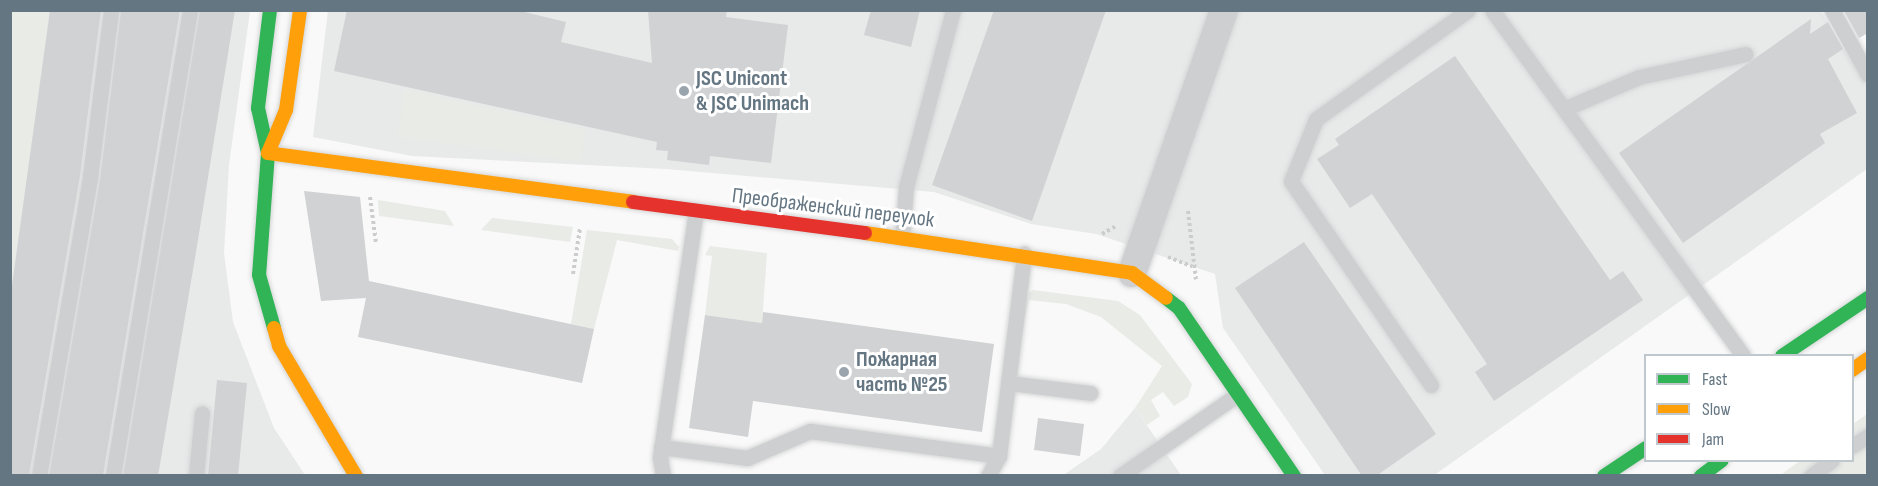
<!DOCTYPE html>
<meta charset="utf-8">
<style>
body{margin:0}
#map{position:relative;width:1878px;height:486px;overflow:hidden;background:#f9f9f9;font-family:"Sofia Sans Condensed",sans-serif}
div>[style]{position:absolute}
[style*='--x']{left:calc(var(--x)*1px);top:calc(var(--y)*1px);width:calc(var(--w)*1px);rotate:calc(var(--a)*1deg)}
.built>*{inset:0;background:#e8e9e9}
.green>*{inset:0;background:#e8ebe6}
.building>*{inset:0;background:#d0d2d3}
.path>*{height:4px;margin-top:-2px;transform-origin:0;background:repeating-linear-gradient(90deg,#cbcccd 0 3px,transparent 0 6px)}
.roads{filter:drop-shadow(0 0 2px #d5d6d7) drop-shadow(0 0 2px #d5d6d7)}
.lane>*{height:15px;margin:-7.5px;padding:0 7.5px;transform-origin:7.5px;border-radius:7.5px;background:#cecfd0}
.street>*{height:28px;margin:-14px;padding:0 14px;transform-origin:14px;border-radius:14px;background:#cecfd0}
.fast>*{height:14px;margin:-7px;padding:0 7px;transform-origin:7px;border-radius:7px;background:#30b455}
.slow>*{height:14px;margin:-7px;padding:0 7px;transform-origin:7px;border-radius:7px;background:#ff9f0a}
.jam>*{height:14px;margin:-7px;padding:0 7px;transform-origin:7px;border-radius:7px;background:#e5322d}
.dots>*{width:16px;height:16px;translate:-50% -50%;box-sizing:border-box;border:3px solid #fff;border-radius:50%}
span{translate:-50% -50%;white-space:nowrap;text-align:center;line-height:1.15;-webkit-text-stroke:6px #fff;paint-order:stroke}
.poi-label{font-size:22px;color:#657683;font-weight:700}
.left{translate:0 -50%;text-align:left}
.street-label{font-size:22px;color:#657683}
.frame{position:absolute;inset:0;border:12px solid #657683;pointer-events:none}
.legend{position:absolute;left:1644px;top:354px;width:210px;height:108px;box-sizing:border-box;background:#fff;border:2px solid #c1c8cd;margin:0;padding:8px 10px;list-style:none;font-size:18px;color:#657683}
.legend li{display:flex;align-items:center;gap:12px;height:30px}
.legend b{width:30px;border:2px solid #c1c8cd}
</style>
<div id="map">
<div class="built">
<div style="clip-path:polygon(328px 10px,1820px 10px,1868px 88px,1867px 169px,1433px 476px,1325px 475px,1223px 328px,1215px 274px,1096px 234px,1031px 224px,934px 192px,666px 169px,412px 156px,313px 137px)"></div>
<div style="clip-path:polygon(50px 11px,250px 11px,229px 165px,224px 253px,233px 322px,274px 428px,305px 475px,10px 475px)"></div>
<div style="clip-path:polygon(1135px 408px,1181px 475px,1062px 476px,1101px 449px)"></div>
</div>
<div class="green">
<div style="clip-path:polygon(11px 11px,50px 11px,11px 300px)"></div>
<div style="clip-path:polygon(404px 89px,586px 130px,581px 162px,398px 137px)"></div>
<div style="clip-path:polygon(378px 200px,445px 211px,454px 226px,379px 216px)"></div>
<div style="clip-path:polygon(492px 218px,573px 227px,570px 242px,481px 230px)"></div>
<div style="clip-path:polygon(587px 230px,672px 239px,679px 247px,678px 251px,617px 240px,594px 329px,571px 324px)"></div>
<div style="clip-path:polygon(710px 246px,767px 253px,762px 323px,705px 315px,712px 256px,705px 255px)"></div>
<div style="clip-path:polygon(1033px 290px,1118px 301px,1140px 315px,1192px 384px,1188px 397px,1174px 406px,1163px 392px,1151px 400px,1160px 416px,1147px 425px,1135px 408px,1162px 366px,1101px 317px,1066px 304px,1029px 300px,1021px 339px,1028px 293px)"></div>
<div style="clip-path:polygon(1867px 414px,1867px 475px,1779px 476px,1800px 461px,1852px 460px,1853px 424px)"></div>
</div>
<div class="building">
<div style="clip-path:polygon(50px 10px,101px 10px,80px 176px,29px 476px,10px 476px,10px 300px)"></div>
<div style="clip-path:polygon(121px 10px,180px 10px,103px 476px,49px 476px,100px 179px)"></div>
<div style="clip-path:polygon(200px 10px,235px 10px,196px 252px,158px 476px,123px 476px)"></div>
<div style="clip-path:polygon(347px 10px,516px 10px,566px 22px,561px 42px,652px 63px,648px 10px,727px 10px,726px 17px,788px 25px,771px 163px,710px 156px,709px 165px,667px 160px,668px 151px,656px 150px,657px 142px,334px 71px)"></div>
<div style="clip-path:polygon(871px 10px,920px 10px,911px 47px,864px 35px)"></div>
<div style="clip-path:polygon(994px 10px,1106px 10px,1032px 221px,932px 185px)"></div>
<div style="clip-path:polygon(1868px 10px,1868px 33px,1859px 38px,1844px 11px)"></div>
<div style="clip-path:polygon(1811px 19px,1810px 34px,1828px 22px,1843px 49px,1828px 59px,1857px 113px,1820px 134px,1825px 143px,1683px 243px,1619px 153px)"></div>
<div style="clip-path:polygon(1455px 56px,1610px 280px,1623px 271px,1643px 300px,1494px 401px,1475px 372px,1487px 364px,1372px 194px,1350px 208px,1317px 159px,1339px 145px,1335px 139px)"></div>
<div style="clip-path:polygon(304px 191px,360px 197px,369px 281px,594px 329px,582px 383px,358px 337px,366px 298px,321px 301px)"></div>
<div style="clip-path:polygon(1304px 242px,1436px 434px,1376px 476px,1362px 476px,1235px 288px)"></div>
<div style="clip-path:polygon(763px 312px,994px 344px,982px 432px,753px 401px,748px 437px,689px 428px,705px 315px,762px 323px)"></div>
<div style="clip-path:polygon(217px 380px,247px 383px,238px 476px,208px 476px)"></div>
<div style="clip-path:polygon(1038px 418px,1084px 424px,1080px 456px,1034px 450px)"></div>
</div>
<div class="path">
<div style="--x:370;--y:197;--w:46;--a:82.6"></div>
<div style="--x:1188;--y:211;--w:69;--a:83.4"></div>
<div style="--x:1102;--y:234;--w:16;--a:-30"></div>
<div style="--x:1168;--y:257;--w:26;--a:21"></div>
<div style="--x:573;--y:274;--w:47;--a:-81.3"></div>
</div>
<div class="roads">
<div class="lane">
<div style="--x:1492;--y:10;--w:427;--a:54"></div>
<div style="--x:1832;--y:10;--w:74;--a:61"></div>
<div style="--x:1566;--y:108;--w:79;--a:-23"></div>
<div style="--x:1639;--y:77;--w:109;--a:-12.1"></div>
<div style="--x:902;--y:238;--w:51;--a:-85.5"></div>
<div style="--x:906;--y:187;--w:183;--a:-75.1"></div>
<div style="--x:1009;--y:383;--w:82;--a:7"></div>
<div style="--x:1431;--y:385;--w:247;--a:-124.5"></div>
<div style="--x:1291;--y:181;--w:67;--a:-68"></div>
<div style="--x:1316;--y:119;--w:187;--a:-35.6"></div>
<div style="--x:1852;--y:446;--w:19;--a:-32"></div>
<div style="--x:661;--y:447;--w:87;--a:7.3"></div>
<div style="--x:747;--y:458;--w:69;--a:-23.2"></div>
<div style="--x:810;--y:431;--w:191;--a:7.5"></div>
<div style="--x:39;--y:476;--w:303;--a:-80.3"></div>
<div style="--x:90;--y:177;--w:168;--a:-82.8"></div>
<div style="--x:113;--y:476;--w:472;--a:-80.6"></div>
<div style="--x:196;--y:476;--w:63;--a:-84.6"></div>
<div style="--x:663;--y:476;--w:19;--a:-99"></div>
<div style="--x:660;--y:457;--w:249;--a:-81.7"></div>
<div style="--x:988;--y:476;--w:23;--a:-61"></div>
<div style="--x:999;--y:456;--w:204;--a:-82.9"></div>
<div style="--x:1120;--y:476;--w:144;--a:-34.8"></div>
<div style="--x:1811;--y:476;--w:26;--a:-37"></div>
</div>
<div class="street">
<div style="--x:1132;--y:273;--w:279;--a:-70.7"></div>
</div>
<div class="fast">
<div style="--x:270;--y:10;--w:99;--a:97"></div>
<div style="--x:258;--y:108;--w:46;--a:77.5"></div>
<div style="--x:268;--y:153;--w:122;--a:94.2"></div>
<div style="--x:259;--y:275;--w:55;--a:74.2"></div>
<div style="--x:1166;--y:298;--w:16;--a:38"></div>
<div style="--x:1179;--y:308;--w:204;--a:55.6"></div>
<div style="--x:1782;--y:356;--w:104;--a:-34"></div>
<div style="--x:1604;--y:476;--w:50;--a:-33.7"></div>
<div style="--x:1701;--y:476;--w:26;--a:-37"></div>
</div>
<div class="slow">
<div style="--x:268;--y:153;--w:368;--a:7.6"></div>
<div style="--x:268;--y:153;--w:47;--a:-67.3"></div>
<div style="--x:286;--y:110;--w:101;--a:-82"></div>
<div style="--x:865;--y:233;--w:270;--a:8.5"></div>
<div style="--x:1132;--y:273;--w:42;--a:36.3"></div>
<div style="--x:274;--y:328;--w:19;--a:74"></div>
<div style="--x:279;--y:346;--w:151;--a:59.4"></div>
<div style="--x:1852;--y:370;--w:19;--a:-35"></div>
</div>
<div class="jam">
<div style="--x:633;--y:202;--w:234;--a:7.6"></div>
</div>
</div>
<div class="dots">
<div style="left:684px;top:91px;background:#99a4ac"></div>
<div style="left:844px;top:372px;background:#99a4ac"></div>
</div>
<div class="poi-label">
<span class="left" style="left:696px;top:91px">JSC Unicont<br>&amp; JSC Unimach</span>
<span class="left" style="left:856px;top:372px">Пожарная<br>часть №25</span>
</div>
<div class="street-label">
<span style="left:833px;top:208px;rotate:7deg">Преображенский переулок</span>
</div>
<div class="frame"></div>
<ul class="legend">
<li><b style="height:8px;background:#30b455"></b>Fast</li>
<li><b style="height:8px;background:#ff9f0a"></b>Slow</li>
<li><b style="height:8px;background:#e5322d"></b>Jam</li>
</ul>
</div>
